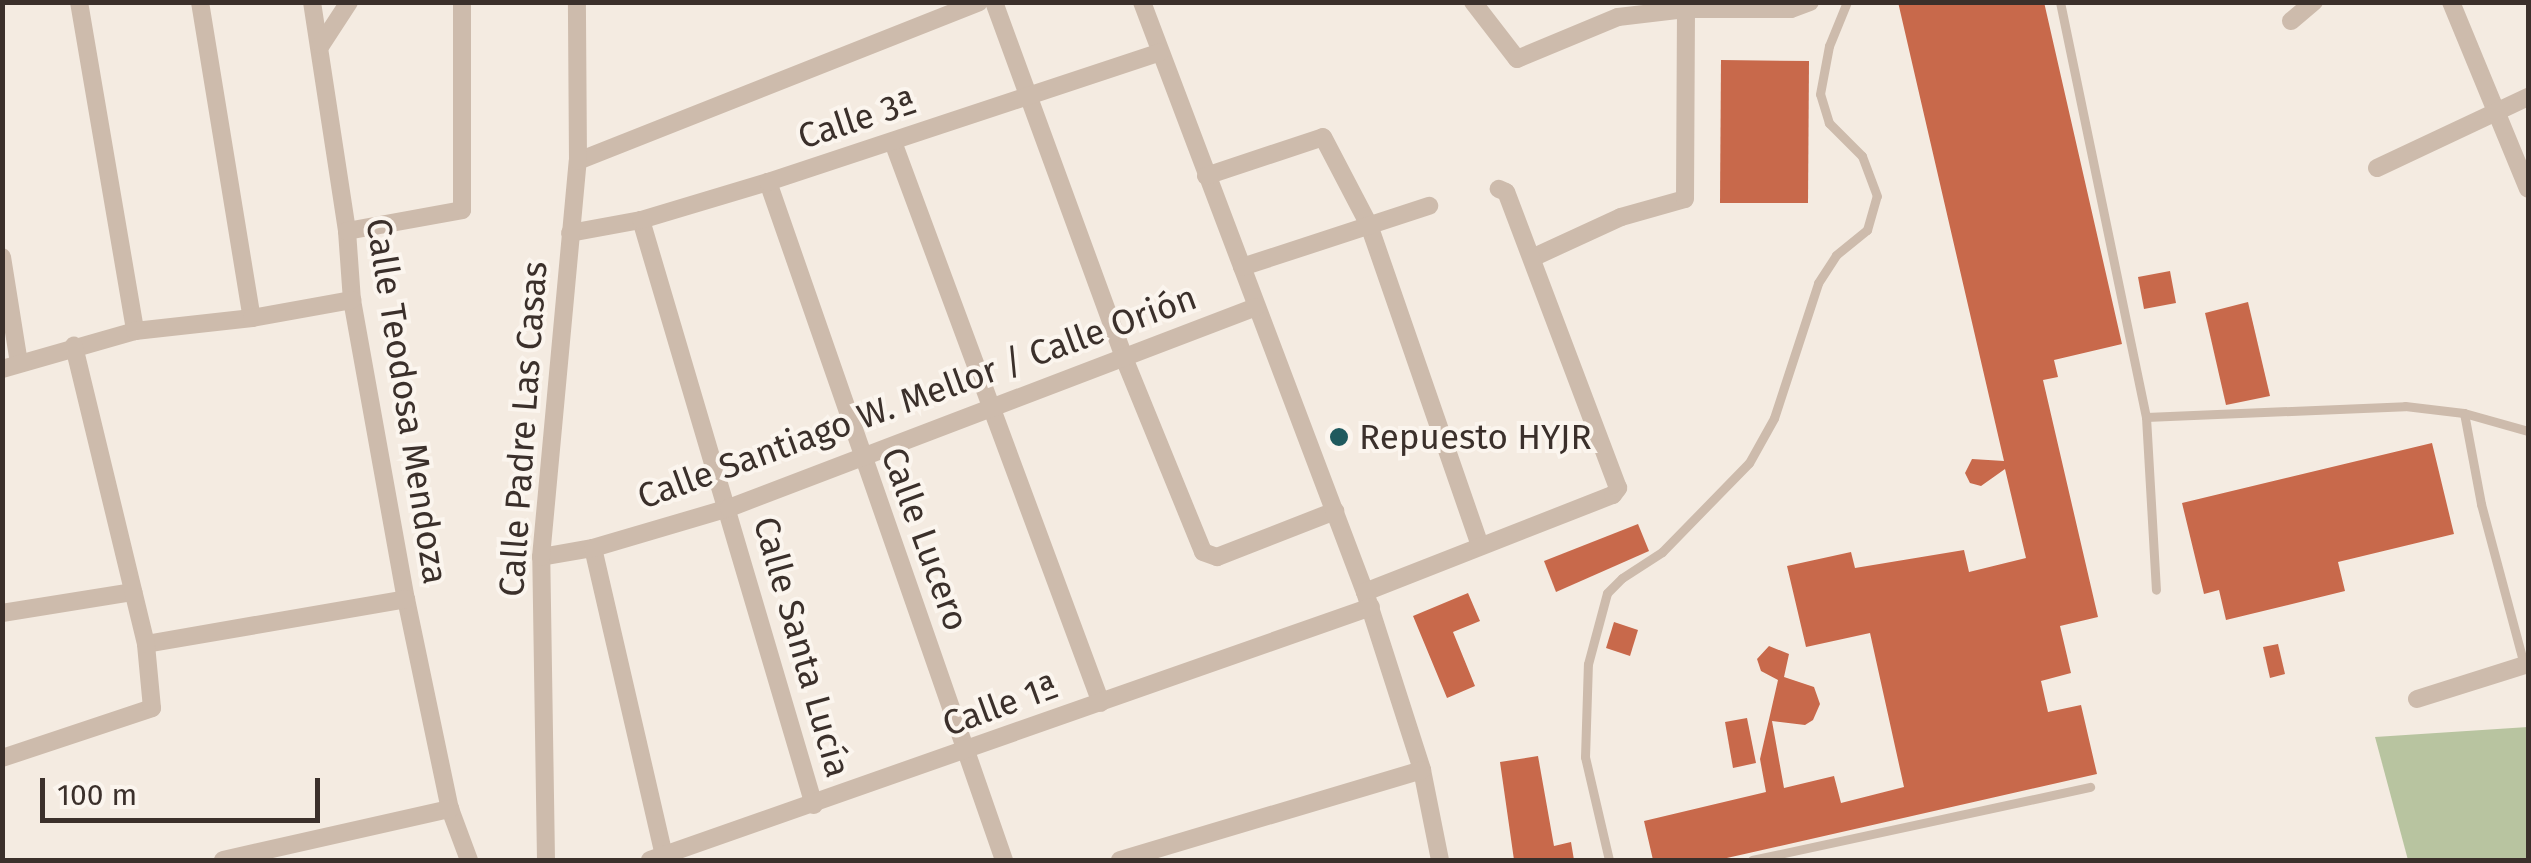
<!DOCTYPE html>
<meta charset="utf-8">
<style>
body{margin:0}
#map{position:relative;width:2531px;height:863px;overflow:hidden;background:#f4ebe1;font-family:"Fira Sans",sans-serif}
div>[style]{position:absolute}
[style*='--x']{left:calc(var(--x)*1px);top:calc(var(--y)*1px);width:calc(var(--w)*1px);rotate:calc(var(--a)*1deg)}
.green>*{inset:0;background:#b8c4a0}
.building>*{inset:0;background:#c8694b}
.lane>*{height:9px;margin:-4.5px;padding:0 4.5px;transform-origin:4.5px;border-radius:4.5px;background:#cdbbac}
.street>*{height:18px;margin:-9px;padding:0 9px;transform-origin:9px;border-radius:9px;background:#cdbbac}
.dots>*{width:28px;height:28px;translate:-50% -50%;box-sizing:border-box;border:5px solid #fbf5ee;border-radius:50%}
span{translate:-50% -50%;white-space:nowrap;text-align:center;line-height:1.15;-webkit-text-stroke:8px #fbf5ee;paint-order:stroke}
.street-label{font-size:35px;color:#3b302b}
.poi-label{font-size:35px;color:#3b302b}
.left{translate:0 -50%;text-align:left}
.frame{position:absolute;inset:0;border:5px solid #3b302b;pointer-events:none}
.scale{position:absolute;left:40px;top:778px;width:280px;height:45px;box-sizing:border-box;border:5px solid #3b302b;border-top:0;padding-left:12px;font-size:30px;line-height:35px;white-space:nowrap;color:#3b302b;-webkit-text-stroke:8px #fbf5ee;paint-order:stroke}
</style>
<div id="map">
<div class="green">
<div style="clip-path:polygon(2528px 727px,2528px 860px,2408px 860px,2375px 737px)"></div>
</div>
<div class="building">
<div style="clip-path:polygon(1898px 2px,2044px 2px,2122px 344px,2054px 360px,2058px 377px,2043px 380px,2098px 617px,2060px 626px,2071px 673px,2041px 681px,2048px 712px,2081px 705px,2097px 774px,1718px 860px,1653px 860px,1644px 821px,1766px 792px,1760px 759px,1778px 680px,1761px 671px,1757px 659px,1769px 646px,1789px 654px,1784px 677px,1814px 687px,1820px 704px,1813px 720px,1805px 725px,1772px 721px,1784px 788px,1834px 776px,1841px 803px,1904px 787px,1870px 633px,1806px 647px,1787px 566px,1851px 552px,1855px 568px,1964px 550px,1969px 572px,2026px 558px,2005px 469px,1981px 486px,1970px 483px,1965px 473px,1972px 459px,2004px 461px)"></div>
<div style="clip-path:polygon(1721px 60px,1809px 61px,1808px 203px,1720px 203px)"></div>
<div style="clip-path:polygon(2170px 271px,2176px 303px,2144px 309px,2138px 277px)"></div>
<div style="clip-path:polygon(2248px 302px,2270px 396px,2226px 405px,2205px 313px)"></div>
<div style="clip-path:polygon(2432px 443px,2454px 534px,2338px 562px,2345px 591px,2226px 620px,2219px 590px,2204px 594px,2182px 503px)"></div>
<div style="clip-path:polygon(1638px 524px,1649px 551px,1556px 592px,1544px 561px)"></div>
<div style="clip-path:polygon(1468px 593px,1480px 621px,1453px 632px,1475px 686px,1447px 698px,1413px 616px)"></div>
<div style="clip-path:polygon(1614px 622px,1638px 630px,1630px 656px,1606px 648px)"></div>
<div style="clip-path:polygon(2278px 644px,2285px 674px,2270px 678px,2263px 647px)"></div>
<div style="clip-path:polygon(1747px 718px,1756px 763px,1733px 768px,1725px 722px)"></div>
<div style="clip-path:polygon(1538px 756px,1554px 846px,1571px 842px,1574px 860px,1514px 860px,1500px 762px)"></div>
</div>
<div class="lane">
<div style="--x:2060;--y:2;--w:424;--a:78.3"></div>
<div style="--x:2146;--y:417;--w:173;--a:86.7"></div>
<div style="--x:2464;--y:413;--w:93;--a:79.4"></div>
<div style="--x:2481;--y:504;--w:167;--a:75"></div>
<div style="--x:2146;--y:417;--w:259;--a:-2.4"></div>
<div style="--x:2405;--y:406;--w:59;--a:6.8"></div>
<div style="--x:2464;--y:413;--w:66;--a:15.7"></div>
<div style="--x:1609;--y:860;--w:106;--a:-103.1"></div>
<div style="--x:1585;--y:757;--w:93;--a:-88.2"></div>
<div style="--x:1588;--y:664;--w:73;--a:-75"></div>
<div style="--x:1607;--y:593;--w:21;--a:-45"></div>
<div style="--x:1622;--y:578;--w:48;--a:-33"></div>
<div style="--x:1662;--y:552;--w:124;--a:-45.7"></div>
<div style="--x:1749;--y:463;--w:51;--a:-60.9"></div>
<div style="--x:1774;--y:418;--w:142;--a:-71.9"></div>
<div style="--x:1818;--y:283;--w:33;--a:-57"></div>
<div style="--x:1836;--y:255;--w:40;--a:-39"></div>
<div style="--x:1867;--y:230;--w:35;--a:-74"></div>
<div style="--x:1877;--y:196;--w:43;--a:-110.6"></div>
<div style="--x:1862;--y:156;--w:47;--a:-135"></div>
<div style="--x:1829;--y:123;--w:30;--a:-107"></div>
<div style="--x:1820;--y:94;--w:49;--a:-79.4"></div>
<div style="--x:1829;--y:46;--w:48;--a:-67.8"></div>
<div style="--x:1752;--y:860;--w:346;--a:-12.2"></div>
</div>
<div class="street">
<div style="--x:79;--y:2;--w:334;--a:80.3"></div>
<div style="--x:200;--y:2;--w:320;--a:80.7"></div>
<div style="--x:312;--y:2;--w:232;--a:81.3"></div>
<div style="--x:347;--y:231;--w:69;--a:85.9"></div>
<div style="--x:352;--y:300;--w:304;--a:79.8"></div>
<div style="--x:406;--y:599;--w:215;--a:78.2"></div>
<div style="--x:450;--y:809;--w:54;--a:69.6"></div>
<div style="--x:994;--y:2;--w:379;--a:69.9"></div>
<div style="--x:1124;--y:358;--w:209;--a:67.8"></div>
<div style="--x:1203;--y:552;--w:15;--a:20"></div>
<div style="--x:1217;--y:557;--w:127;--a:-21.3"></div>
<div style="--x:1142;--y:2;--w:631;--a:69.3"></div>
<div style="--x:1365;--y:592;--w:187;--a:72.2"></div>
<div style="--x:1422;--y:770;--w:92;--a:78.7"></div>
<div style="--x:1473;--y:2;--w:72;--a:52.3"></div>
<div style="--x:1517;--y:59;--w:109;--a:-22.6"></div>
<div style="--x:1618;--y:17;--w:68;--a:-6.7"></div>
<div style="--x:1686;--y:9;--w:105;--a:0"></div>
<div style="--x:1791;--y:9;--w:20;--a:-20"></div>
<div style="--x:2451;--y:2;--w:202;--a:67.6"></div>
<div style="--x:2291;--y:21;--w:30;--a:-40"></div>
<div style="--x:321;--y:45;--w:51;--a:-56.9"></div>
<div style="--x:893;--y:142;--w:598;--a:69.66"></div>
<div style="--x:578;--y:161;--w:431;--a:-21.6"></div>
<div style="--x:2377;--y:168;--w:167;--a:-25.2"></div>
<div style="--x:1206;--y:176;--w:123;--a:-18.4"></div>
<div style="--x:1323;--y:137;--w:99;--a:62.4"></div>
<div style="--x:1369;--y:225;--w:340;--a:70.9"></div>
<div style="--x:768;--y:182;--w:718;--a:70.81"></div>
<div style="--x:641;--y:220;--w:610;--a:73.53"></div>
<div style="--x:347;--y:231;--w:117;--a:-10.3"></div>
<div style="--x:462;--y:210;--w:208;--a:-90"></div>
<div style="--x:570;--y:233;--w:72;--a:-10.4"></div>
<div style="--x:641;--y:220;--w:133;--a:-16.7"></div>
<div style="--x:768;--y:182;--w:413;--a:-18.3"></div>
<div style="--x:2;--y:257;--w:107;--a:80.9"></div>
<div style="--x:1532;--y:258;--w:98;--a:-24.7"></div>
<div style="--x:1621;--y:217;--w:66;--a:-15.7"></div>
<div style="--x:1685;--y:199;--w:190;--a:-89.7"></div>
<div style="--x:1242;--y:267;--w:197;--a:-18.1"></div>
<div style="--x:2;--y:369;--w:138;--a:-15.9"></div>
<div style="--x:135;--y:331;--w:118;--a:-6.3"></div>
<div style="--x:252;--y:318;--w:102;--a:-10.2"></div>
<div style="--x:593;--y:548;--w:316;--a:77"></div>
<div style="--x:541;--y:557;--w:53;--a:-9.8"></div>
<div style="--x:593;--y:548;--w:142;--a:-16.4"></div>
<div style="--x:729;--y:508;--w:564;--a:-20.88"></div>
<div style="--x:1365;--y:592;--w:266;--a:-21.4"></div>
<div style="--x:1613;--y:495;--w:9;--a:-54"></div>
<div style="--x:1618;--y:488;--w:316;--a:-110.7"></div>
<div style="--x:1506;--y:192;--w:8;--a:-157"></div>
<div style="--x:2;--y:613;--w:133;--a:-9.1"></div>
<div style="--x:146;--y:644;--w:264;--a:-9.8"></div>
<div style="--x:2417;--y:699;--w:116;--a:-17.5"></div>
<div style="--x:2;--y:758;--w:158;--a:-18.4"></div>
<div style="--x:152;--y:708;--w:64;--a:-95.4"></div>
<div style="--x:146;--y:644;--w:307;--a:-103.6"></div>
<div style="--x:223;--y:860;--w:233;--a:-12.7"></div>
<div style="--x:546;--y:860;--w:303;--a:-90.9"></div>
<div style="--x:541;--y:557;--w:398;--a:-84.7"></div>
<div style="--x:578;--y:161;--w:159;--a:-90.4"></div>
<div style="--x:650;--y:860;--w:764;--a:-19.34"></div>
<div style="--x:1120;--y:860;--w:315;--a:-16.6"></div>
</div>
<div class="dots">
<div style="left:1339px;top:437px;background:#1f5a5e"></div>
</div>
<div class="street-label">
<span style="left:857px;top:119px;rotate:-18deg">Calle 3ª</span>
<span style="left:917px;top:397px;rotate:-20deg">Calle Santiago W. Mellor / Calle Orión</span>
<span style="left:407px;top:401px;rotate:81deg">Calle Teodosa Mendoza</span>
<span style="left:523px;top:429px;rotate:-86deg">Calle Padre Las Casas</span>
<span style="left:925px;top:539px;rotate:70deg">Calle Lucero</span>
<span style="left:802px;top:647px;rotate:74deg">Calle Santa Lucía</span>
<span style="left:1000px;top:705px;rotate:-20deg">Calle 1ª</span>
</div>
<div class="poi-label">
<span class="left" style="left:1359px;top:437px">Repuesto HYJR</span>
</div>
<div class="frame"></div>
<div class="scale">100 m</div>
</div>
